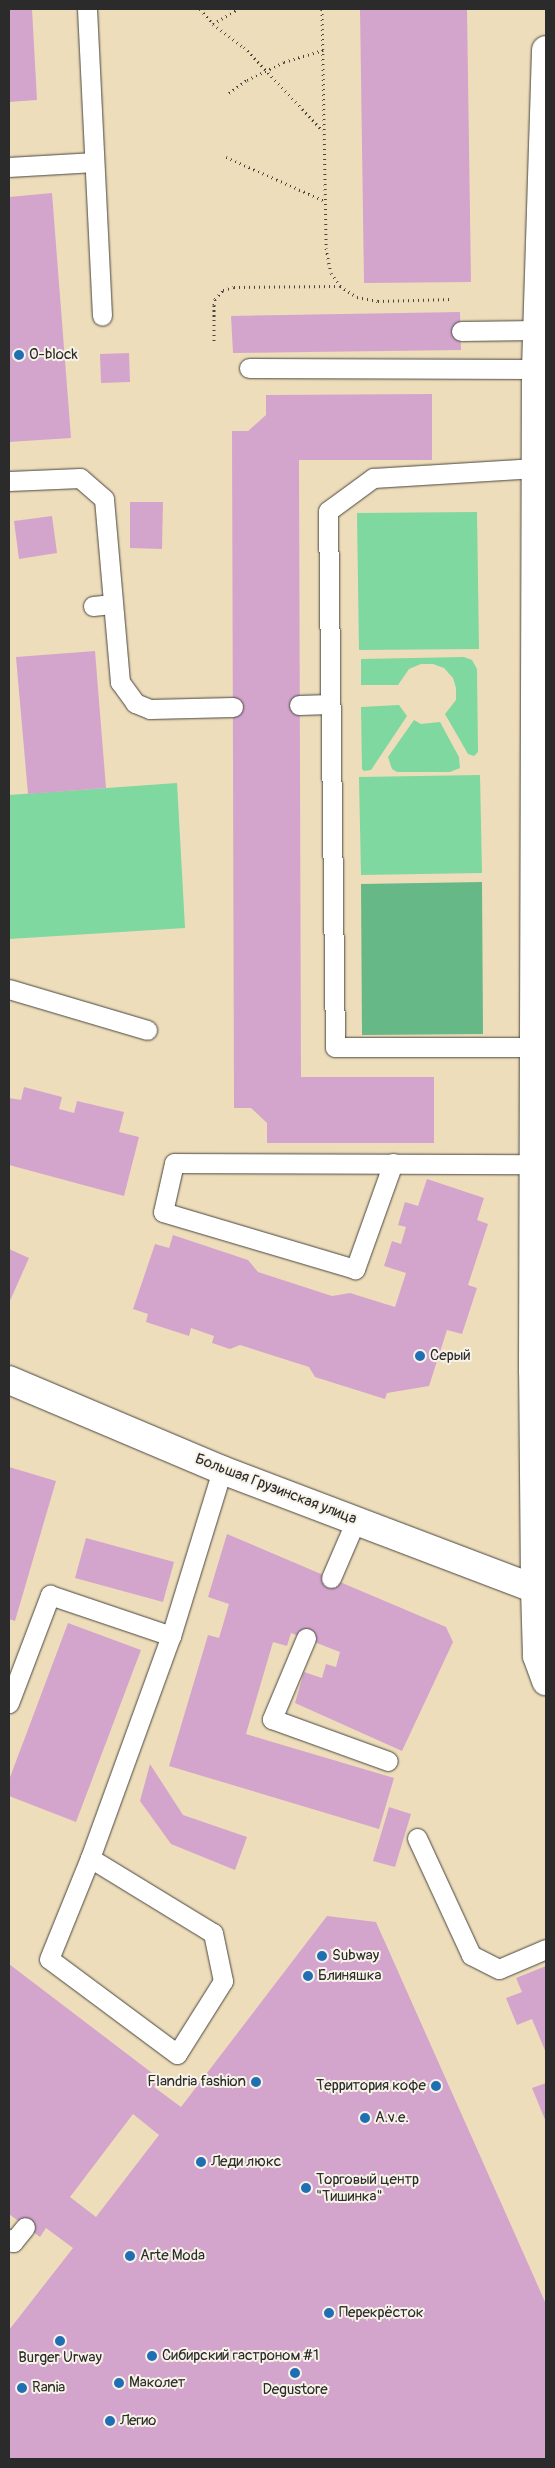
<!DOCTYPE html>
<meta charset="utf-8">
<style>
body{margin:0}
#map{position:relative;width:555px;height:2468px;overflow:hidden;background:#eeddba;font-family:Pangolin,sans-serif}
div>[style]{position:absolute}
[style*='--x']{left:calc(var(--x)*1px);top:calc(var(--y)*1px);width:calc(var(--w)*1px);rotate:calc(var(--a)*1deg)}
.green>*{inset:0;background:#7ed89f}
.forest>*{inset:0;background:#66b886}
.building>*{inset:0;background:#d4a5cc}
.path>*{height:3px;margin-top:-1.5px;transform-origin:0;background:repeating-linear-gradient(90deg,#484640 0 1px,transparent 0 5px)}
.roads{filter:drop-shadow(0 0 1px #484640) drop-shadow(0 0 1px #484640)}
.service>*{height:19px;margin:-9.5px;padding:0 9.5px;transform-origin:9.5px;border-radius:9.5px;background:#fff}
.minor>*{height:28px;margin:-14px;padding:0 14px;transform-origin:14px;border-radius:14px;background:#fff}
.tertiary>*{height:28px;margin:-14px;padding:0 14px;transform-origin:14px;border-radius:14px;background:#fff}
.secondary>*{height:28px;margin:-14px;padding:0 14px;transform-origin:14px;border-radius:14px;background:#fff}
.dots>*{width:14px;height:14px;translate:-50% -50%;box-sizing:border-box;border:2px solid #f7f3e8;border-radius:50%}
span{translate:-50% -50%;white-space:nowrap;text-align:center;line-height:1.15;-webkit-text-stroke:4px #f7f3e8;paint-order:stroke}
.poi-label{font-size:15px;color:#2b2b2b}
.left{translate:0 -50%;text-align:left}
.right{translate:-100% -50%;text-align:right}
.street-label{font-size:15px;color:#2b2b2b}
.frame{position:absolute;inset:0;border:10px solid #2b2b2b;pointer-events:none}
</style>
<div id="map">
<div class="green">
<div style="clip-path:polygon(477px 512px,479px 649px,359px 650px,357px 513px)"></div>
<div style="clip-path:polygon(464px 657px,472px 660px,477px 669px,478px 752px,474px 756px,468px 754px,445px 714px,456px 700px,456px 688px,453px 678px,444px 668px,433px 664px,421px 664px,409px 669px,398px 685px,361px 685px,361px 659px)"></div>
<div style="clip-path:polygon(399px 705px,407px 716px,371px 770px,364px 771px,362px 769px,361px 707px)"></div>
<div style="clip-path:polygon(414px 720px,421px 724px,440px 722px,459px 757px,460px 768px,450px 772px,397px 772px,392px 769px,388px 757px)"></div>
<div style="clip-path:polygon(480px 775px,482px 873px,361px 875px,359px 777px)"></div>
<div style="clip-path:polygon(177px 783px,185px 928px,9px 939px,9px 795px)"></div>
</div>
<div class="forest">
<div style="clip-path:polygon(482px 882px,483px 1034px,362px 1035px,361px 884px)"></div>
</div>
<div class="building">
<div style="clip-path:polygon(9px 9px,32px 9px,37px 100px,9px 102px)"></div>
<div style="clip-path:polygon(360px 9px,467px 9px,471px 282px,364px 283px)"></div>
<div style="clip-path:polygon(52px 193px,71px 438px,9px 442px,9px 197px)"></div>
<div style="clip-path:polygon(460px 312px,461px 350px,233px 353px,231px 316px)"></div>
<div style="clip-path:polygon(129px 353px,130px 382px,101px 383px,100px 354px)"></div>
<div style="clip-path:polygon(432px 394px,432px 460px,299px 460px,301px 1077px,434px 1077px,434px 1143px,267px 1143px,267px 1123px,251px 1108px,234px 1108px,232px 431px,248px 431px,266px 415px,266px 395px)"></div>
<div style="clip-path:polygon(130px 502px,163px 502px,162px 549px,130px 548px)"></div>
<div style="clip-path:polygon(52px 516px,57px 553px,19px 559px,14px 521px)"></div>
<div style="clip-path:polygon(95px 651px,106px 788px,28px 794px,16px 657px)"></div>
<div style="clip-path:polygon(24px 1087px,62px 1097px,59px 1109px,74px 1113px,77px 1101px,124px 1112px,119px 1132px,139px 1137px,124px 1196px,9px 1165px,9px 1098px,21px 1100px)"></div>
<div style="clip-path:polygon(427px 1179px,484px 1198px,477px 1220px,488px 1224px,468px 1285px,477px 1288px,462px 1334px,447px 1330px,429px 1386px,387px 1393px,385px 1399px,315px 1377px,309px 1367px,240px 1345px,230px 1349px,212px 1343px,214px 1336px,191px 1328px,189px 1336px,146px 1322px,148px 1314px,133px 1309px,155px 1244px,169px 1248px,173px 1235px,248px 1260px,258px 1272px,332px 1296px,350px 1293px,395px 1307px,406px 1273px,384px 1266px,392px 1241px,401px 1244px,406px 1227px,398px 1225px,405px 1202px,418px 1206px)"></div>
<div style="clip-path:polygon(9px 1249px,29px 1258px,9px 1303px)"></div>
<div style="clip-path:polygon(9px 1467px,56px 1481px,15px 1621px,9px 1619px)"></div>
<div style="clip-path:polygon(227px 1534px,446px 1627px,453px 1642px,402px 1751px,295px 1703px,304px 1672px,322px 1678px,326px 1664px,336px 1667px,340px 1652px,291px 1633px,287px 1646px,273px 1642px,246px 1734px,394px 1778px,379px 1829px,169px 1766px,208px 1635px,219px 1638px,229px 1604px,208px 1597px)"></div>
<div style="clip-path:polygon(86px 1538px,174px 1562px,163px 1602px,75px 1578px)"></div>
<div style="clip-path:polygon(68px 1623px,141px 1650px,76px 1822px,9px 1796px,9px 1780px)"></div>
<div style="clip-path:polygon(150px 1764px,183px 1815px,247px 1837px,235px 1870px,171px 1844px,140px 1801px)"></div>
<div style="clip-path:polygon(389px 1807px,411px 1814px,395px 1867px,373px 1861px)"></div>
<div style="clip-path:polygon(evenodd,327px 1916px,376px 1922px,546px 2304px,546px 2459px,9px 2459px,9px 2330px,73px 2248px,46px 2228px,40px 2237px,9px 2214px,9px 1964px,160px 2079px,154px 2087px,181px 2107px,327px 1916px,133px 2114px,159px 2135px,96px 2217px,70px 2197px,133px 2114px)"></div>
<div style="clip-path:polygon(546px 1966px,546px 2053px,532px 2019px,517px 2025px,506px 1998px,522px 1992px,516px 1978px)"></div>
<div style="clip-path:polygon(546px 2083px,546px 2122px,532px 2088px)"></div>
</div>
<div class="path">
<div style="--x:200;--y:9;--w:20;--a:49"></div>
<div style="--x:213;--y:24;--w:39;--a:37"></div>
<div style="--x:244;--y:47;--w:115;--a:46.8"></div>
<div style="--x:322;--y:9;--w:239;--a:89"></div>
<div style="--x:326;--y:248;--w:25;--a:79"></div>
<div style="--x:331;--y:273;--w:16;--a:55"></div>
<div style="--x:340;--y:286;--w:20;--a:33"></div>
<div style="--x:357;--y:297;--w:21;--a:11"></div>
<div style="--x:378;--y:301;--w:75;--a:-1.5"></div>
<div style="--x:213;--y:24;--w:29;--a:-31"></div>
<div style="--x:229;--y:93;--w:22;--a:-36"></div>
<div style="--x:247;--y:80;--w:41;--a:-25.9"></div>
<div style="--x:284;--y:62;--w:41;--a:-17.1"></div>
<div style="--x:226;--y:157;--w:108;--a:24"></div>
<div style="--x:214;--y:341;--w:36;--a:-90"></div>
<div style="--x:214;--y:305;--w:6;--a:-81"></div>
<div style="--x:215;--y:299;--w:12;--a:-48"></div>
<div style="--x:223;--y:290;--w:11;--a:-15"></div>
<div style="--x:234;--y:287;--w:105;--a:-0.5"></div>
</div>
<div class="roads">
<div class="service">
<div style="--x:87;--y:9;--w:307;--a:87.2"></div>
<div style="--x:9;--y:167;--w:85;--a:-3.4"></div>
<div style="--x:461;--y:331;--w:76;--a:-0.8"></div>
<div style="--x:249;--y:368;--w:287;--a:0.2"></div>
<div style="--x:9;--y:481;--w:71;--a:-2.4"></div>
<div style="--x:80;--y:478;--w:32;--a:41"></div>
<div style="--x:104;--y:499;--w:184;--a:85"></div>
<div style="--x:120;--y:682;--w:26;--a:54"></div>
<div style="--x:135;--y:703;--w:16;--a:22"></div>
<div style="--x:150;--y:709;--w:83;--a:-1.4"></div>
<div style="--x:93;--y:606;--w:20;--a:-6"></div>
<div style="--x:299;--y:705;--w:31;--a:-2"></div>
<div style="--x:9;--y:989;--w:144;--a:16.5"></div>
<div style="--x:534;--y:1047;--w:199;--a:180"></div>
<div style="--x:335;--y:1047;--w:536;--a:-90.75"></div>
<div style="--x:328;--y:511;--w:56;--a:-36.3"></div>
<div style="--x:373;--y:478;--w:163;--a:-3.5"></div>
<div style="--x:393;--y:1163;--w:113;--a:109.7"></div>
<div style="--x:355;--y:1269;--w:200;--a:-163.5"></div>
<div style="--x:163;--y:1212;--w:50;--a:-77.3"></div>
<div style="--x:174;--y:1163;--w:359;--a:0.2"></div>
<div style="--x:331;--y:1578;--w:63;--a:-66.7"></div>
<div style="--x:306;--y:1638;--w:88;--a:112.8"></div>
<div style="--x:272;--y:1719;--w:123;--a:19.9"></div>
<div style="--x:9;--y:1703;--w:116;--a:-69.2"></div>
<div style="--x:50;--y:1595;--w:128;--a:18.7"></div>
<div style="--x:417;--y:1838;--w:129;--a:65.2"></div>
<div style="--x:471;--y:1955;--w:31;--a:27"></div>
<div style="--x:499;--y:1969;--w:51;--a:-23.1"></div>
<div style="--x:90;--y:1858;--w:144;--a:31.4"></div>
<div style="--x:213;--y:1933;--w:49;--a:78.2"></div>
<div style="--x:223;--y:1981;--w:86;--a:122.2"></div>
<div style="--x:177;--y:2054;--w:159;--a:-143.4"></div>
<div style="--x:49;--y:1959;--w:109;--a:-67.9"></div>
<div style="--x:90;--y:1858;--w:236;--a:-70"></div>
<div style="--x:171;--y:1636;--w:174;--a:-72.9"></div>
<div style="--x:9;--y:2239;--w:5;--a:37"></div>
<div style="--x:13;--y:2242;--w:19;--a:-51"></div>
</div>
<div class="minor">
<div style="--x:535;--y:1589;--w:218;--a:-90.5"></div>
<div style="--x:533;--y:1371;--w:1002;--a:-89.83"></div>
<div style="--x:536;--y:369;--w:319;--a:-88.2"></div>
</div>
<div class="tertiary">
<div style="--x:535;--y:1589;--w:67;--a:88.3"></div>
<div style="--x:537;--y:1656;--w:27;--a:70"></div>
</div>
<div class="secondary">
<div style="--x:9;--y:1380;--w:231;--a:22.9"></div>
<div style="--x:222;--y:1470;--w:347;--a:20.8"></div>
</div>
</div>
<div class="dots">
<div style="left:19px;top:355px;background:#1f6fb2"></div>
<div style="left:420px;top:1356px;background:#1f6fb2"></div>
<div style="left:322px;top:1956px;background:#1f6fb2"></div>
<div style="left:308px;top:1976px;background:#1f6fb2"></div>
<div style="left:256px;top:2082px;background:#1f6fb2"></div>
<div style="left:436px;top:2086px;background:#1f6fb2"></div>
<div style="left:365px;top:2118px;background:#1f6fb2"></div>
<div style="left:201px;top:2162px;background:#1f6fb2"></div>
<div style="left:306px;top:2188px;background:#1f6fb2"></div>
<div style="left:130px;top:2256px;background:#1f6fb2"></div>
<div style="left:329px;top:2313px;background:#1f6fb2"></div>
<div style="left:60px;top:2341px;background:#1f6fb2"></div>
<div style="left:152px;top:2356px;background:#1f6fb2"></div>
<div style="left:295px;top:2373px;background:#1f6fb2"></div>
<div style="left:119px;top:2383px;background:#1f6fb2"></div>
<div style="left:22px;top:2388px;background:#1f6fb2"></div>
<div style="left:110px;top:2421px;background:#1f6fb2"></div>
</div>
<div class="poi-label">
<span class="left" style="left:29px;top:355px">O-block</span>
<span class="left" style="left:430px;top:1356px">Серый</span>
<span class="left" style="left:332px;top:1956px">Subway</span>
<span class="left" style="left:318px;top:1976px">Блиняшка</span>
<span class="right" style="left:246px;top:2082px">Flandria fashion</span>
<span class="right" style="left:426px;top:2086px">Территория кофе</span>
<span class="left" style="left:375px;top:2118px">A.v.e.</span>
<span class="left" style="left:211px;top:2162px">Леди люкс</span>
<span class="left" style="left:316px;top:2188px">Торговый центр<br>"Тишинка"</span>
<span class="left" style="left:140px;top:2256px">Arte Moda</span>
<span class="left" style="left:339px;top:2313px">Перекрёсток</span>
<span class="left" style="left:162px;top:2356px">Сибирский гастроном #1</span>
<span style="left:60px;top:2358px">Burger Urway</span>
<span class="left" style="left:129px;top:2383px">Маколет</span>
<span class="left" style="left:32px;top:2388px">Rania</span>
<span style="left:295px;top:2390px">Degustore</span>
<span class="left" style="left:120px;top:2421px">Легио</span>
</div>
<div class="street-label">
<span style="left:276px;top:1489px;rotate:21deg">Большая Грузинская улица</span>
</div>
<div class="frame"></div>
</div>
